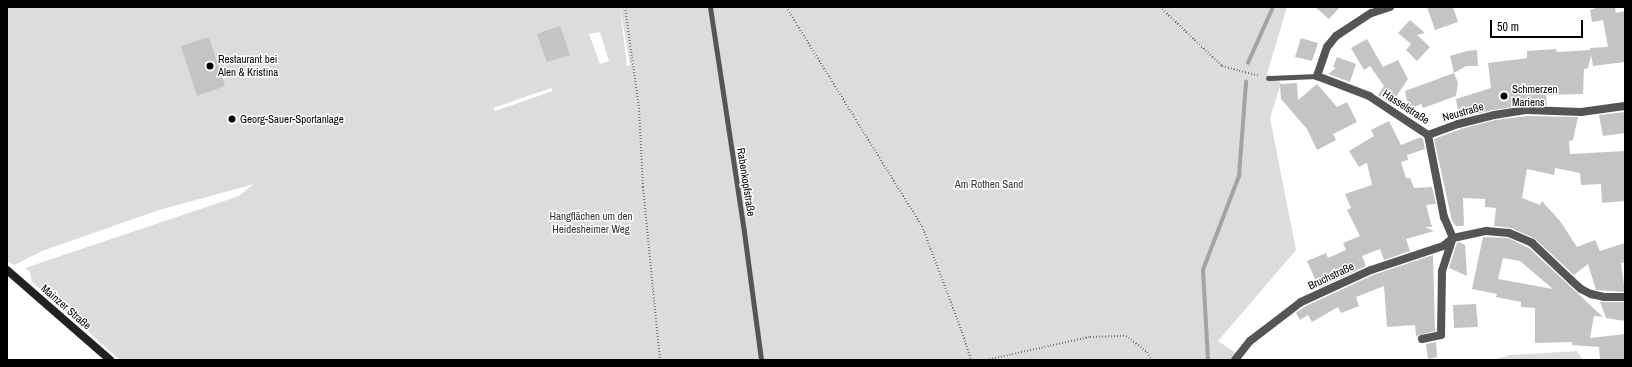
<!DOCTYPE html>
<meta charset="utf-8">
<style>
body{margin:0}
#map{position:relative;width:1632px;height:367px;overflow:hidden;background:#fff;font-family:"Archivo Narrow",sans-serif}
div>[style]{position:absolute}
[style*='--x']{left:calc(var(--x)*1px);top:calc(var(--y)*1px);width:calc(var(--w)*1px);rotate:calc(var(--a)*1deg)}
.green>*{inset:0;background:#dcdcdc}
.stream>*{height:3.5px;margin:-1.75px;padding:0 1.75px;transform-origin:1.75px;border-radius:1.75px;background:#a3a3a3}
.building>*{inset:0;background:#c4c4c4}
.path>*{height:2px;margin-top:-1px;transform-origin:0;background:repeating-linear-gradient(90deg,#777 0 1px,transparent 0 3px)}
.lane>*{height:5px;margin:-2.5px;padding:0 2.5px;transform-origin:2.5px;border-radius:2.5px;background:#555}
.street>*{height:8px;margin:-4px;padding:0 4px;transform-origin:4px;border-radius:4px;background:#555}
.secondary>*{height:8px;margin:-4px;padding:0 4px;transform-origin:4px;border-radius:4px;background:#222}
.dots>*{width:11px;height:11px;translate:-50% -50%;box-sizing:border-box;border:2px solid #fff;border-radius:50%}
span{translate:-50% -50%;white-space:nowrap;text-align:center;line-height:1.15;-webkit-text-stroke:3px #fff;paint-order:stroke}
.poi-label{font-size:11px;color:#000}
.left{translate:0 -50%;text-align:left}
.street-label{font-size:11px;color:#000}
.park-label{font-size:11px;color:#333}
.frame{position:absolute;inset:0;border:8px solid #000;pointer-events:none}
.scale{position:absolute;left:1490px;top:20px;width:93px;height:18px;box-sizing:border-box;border:2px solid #000;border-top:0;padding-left:5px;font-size:12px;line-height:14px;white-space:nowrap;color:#000;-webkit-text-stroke:3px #fff;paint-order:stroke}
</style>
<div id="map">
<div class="green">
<div style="clip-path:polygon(evenodd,7px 7px,620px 7px,627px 66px,630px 65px,620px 7px,1287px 7px,1267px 74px,1281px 83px,1270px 118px,1296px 250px,1218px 341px,1236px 353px,1230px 360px,120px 360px,32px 282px,30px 272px,25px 268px,239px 196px,254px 184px,159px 210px,42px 251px,14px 265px,8px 262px,7px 7px,600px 32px,609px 61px,600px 64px,589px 34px,600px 32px,7px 7px,551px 88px,553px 91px,495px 111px,493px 108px,551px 88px)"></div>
<div style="clip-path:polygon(1577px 351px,1583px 360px,1492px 360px,1510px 355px)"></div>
</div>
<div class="stream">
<div style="--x:1248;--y:63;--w:61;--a:-65.9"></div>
<div style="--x:1208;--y:360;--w:90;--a:-93.2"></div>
<div style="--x:1203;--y:270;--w:101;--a:-69"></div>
<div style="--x:1239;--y:176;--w:94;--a:-85.7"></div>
</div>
<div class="building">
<div style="clip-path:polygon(1315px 7px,1340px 7px,1329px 19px)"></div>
<div style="clip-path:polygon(1427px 7px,1453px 7px,1458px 22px,1435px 30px)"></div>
<div style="clip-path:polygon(1599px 7px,1615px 7px,1616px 13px,1625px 11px,1625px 62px,1593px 66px,1591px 55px,1588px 68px,1584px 69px,1583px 94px,1546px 95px,1547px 105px,1526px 105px,1493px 110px,1459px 118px,1456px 99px,1491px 88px,1488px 63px,1527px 58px,1527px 51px,1556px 49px,1557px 52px,1590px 50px,1590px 48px,1608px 47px,1603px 20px,1592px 22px,1590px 10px)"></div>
<div style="clip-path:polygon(1410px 20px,1425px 33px,1417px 35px,1430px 47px,1417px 61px,1406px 50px,1411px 44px,1398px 33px)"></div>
<div style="clip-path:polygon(560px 26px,570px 55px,547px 62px,537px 34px)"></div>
<div style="clip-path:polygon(209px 37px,225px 86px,197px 96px,181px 46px)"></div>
<div style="clip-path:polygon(1301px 38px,1318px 43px,1312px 61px,1295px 57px)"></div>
<div style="clip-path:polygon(1367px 39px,1383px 67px,1398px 60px,1408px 79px,1391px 104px,1378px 95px,1384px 86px,1370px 66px,1364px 70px,1351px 48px)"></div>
<div style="clip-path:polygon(1477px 50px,1478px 66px,1466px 66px,1454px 73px,1450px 56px,1467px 51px)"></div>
<div style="clip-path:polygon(1337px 57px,1356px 64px,1350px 82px,1328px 74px,1336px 68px,1333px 67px)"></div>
<div style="clip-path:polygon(1454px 73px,1458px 83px,1456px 96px,1423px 108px,1421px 104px,1409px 110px,1405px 91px)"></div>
<div style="clip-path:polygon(1297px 83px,1298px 100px,1317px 84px,1337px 107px,1347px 102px,1357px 122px,1333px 134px,1336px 140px,1317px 150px,1307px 129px,1281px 99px,1280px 84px)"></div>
<div style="clip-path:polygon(1625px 112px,1625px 133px,1603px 136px,1599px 115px)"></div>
<div style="clip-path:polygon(1527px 116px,1578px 117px,1573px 140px,1569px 141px,1570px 154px,1625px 151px,1625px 201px,1602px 203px,1601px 184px,1581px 185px,1580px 173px,1555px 168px,1554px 175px,1527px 169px,1522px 198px,1540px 205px,1542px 201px,1560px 221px,1577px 247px,1595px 240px,1600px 251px,1625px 243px,1625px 262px,1621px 263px,1625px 292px,1596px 290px,1588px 264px,1574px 275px,1534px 238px,1511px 228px,1494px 226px,1496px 208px,1485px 207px,1485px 199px,1463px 198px,1464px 226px,1456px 226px,1452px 221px,1434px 139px,1461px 129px,1495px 120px)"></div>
<div style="clip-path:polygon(1389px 121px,1401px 145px,1421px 137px,1423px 139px,1425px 149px,1407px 155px,1408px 160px,1401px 162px,1406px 178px,1410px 178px,1414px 188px,1432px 187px,1436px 204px,1426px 205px,1432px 227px,1425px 227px,1434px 231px,1406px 239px,1410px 251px,1384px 260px,1380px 249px,1362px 256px,1366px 266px,1319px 288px,1307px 261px,1326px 253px,1328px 258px,1346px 250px,1343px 243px,1360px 236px,1347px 210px,1351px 208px,1345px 194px,1372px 185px,1367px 163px,1359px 167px,1349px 151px,1374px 136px,1371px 130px)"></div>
<div style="clip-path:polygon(evenodd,1483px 237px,1508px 238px,1529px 248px,1603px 317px,1594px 316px,1590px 338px,1625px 334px,1625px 360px,1600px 360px,1599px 347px,1572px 345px,1572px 342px,1535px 343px,1535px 308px,1521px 307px,1521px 302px,1496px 297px,1497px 294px,1472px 289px,1483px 237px,1503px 258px,1520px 261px,1553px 289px,1498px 279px,1503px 258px)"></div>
<div style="clip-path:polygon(1459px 242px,1465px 245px,1467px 276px,1449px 268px,1457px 243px)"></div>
<div style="clip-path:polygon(1433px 255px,1435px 331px,1416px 336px,1415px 325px,1387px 327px,1384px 286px,1356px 297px,1359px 306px,1341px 313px,1338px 307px,1312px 322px,1308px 315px,1300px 320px,1296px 313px,1304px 307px,1373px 275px)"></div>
<div style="clip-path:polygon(1600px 302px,1625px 302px,1625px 321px,1606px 318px)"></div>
<div style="clip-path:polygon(1476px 304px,1478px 327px,1454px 328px,1453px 305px)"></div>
<div style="clip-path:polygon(1436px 342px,1437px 357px,1428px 359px,1426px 344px)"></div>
</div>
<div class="path">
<div style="--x:625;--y:7;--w:102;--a:82.1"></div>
<div style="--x:639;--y:108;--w:79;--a:87.1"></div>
<div style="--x:643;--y:187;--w:174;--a:84.4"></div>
<div style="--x:786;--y:7;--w:258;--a:58.2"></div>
<div style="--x:922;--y:226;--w:113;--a:69.3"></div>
<div style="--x:962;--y:332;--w:29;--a:72"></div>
<div style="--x:1160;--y:7;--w:86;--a:43.6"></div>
<div style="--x:1222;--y:66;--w:38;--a:15"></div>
<div style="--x:986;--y:360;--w:107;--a:-12.5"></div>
<div style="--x:1090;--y:337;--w:36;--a:-2"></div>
<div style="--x:1126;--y:336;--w:26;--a:37"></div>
<div style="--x:1147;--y:352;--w:9;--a:58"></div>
</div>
<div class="lane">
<div style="--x:710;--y:7;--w:228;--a:81.4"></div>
<div style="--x:744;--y:232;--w:129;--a:82.4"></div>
<div style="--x:1268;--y:78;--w:49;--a:-2.3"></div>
</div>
<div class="street">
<div style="--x:1390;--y:7;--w:20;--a:162"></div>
<div style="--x:1371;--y:13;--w:42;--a:146.7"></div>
<div style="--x:1336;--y:36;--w:14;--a:129"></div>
<div style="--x:1327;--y:47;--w:31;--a:109"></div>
<div style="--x:1317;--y:76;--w:56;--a:21"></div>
<div style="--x:1369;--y:96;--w:71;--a:33.5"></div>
<div style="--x:1428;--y:135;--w:84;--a:79"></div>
<div style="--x:1444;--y:217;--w:23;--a:67"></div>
<div style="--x:1428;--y:135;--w:32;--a:-20"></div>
<div style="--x:1458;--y:124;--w:37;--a:-14"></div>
<div style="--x:1494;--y:115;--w:33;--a:-9"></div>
<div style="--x:1527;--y:110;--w:54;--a:2.1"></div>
<div style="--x:1581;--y:112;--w:44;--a:-7.8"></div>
<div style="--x:1422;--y:339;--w:19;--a:-12"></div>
<div style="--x:1441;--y:335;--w:64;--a:-89.1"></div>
<div style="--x:1442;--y:271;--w:35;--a:-72"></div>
<div style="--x:1235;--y:360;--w:24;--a:-52"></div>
<div style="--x:1250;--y:341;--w:64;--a:-37.4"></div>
<div style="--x:1301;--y:302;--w:77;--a:-24.6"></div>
<div style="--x:1371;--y:270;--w:76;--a:-18.4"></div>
<div style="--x:1443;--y:246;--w:13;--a:-39"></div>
<div style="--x:1453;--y:238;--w:34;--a:-12"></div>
<div style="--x:1486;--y:231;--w:23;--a:5"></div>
<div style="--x:1509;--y:233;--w:25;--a:23"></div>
<div style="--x:1532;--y:243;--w:54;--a:43.5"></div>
<div style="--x:1571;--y:280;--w:13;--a:42"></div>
<div style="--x:1581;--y:289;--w:11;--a:27"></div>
<div style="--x:1591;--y:294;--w:13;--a:13"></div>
<div style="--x:1604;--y:297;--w:21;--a:0"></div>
</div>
<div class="secondary">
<div style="--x:7;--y:270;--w:137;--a:41.1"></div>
</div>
<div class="dots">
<div style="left:210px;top:66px;background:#000"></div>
<div style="left:1504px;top:96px;background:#000"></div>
<div style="left:232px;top:119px;background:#000"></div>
</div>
<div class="poi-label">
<span class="left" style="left:218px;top:66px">Restaurant bei<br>Alen &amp; Kristina</span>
<span class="left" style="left:1512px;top:96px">Schmerzen<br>Mariens</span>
<span class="left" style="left:240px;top:119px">Georg-Sauer-Sportanlage</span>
</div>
<div class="street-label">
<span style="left:1406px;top:107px;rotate:33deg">Hasselstraße</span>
<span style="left:1463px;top:112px;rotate:-16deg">Neustraße</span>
<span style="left:746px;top:182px;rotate:81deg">Rabenkopfstraße</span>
<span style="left:1331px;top:276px;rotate:-25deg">Bruchstraße</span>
<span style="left:66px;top:307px;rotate:41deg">Mainzer Straße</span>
</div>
<div class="park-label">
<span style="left:989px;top:184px">Am Rothen Sand</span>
<span style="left:591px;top:223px">Hangflächen um den<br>Heidesheimer Weg</span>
</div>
<div class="frame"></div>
<div class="scale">50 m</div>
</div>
